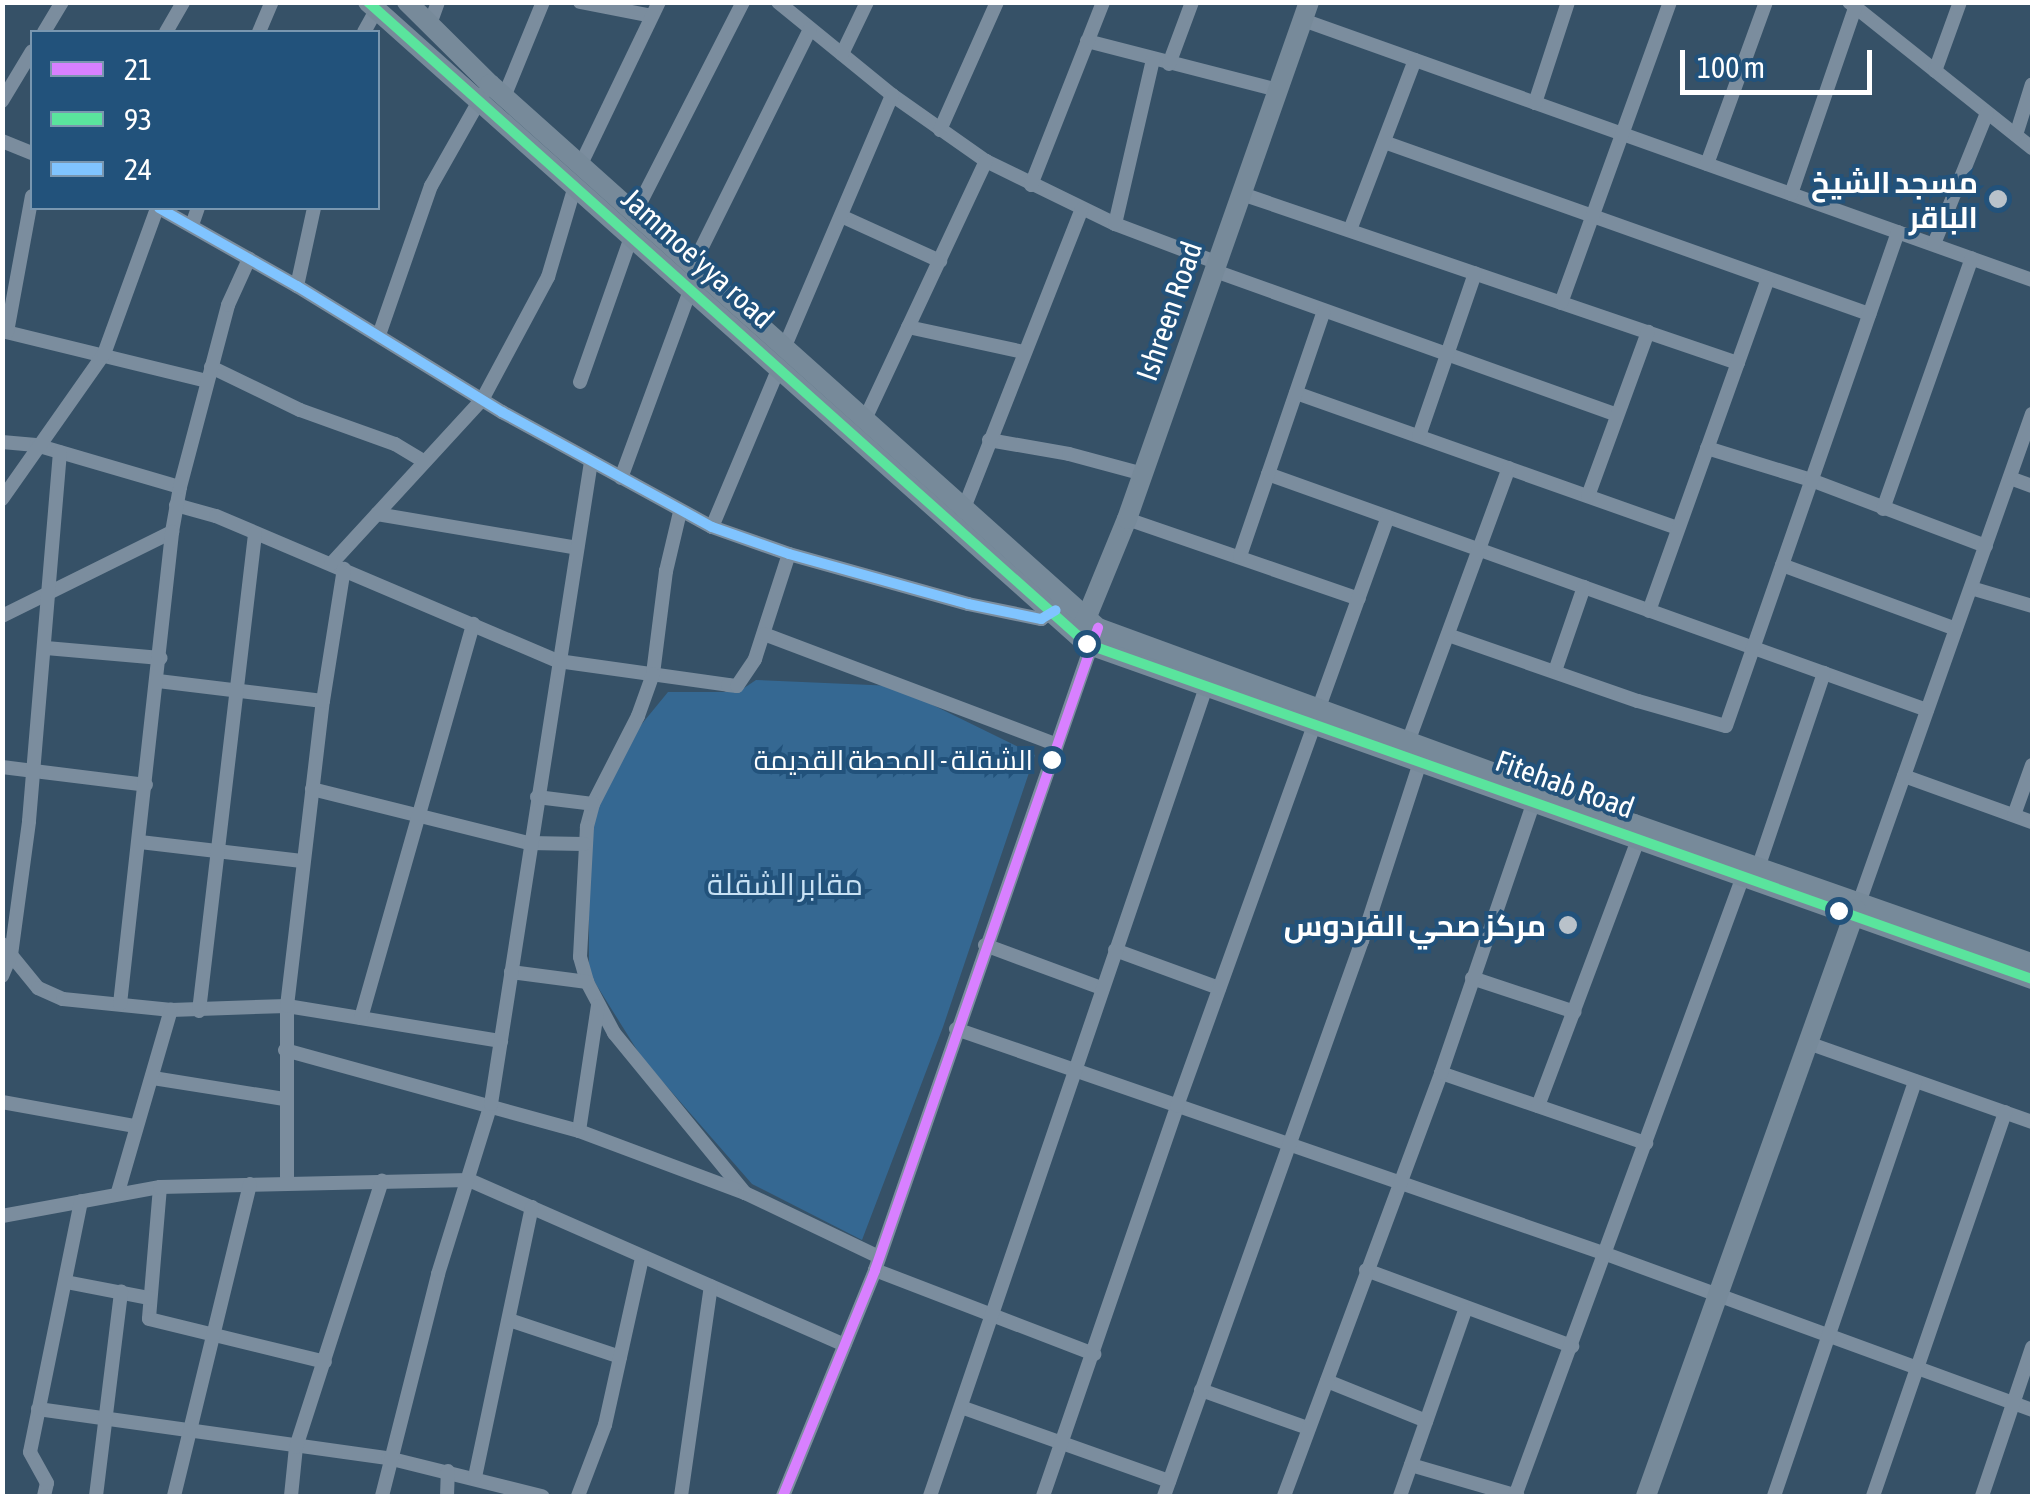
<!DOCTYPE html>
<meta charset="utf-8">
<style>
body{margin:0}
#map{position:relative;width:2035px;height:1499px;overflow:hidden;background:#365167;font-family:"Asap Condensed",Cairo,sans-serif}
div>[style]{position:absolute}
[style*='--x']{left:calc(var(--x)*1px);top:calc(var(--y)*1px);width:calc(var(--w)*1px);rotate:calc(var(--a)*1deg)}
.green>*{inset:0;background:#356892}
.street>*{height:14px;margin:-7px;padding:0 7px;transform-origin:7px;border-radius:7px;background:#7b8d9e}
.secondary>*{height:20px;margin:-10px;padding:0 10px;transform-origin:10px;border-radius:10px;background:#778a9a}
.bus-1>*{height:10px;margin:-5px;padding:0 5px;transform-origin:5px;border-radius:5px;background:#d880ff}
.bus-2>*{height:10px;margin:-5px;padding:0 5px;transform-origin:5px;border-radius:5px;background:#5ae49d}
.bus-3>*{height:10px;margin:-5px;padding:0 5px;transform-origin:5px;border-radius:5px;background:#80c4ff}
.dots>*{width:28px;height:28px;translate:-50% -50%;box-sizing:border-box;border:5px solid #22527b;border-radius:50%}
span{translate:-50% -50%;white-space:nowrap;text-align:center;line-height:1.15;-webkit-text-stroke:8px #22527b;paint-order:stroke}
.bus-label{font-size:28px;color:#fff}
.right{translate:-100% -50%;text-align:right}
.poi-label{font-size:30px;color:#fff;font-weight:700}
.street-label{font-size:30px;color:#fff}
.park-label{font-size:30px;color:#c8e1f4}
.frame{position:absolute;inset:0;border:5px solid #fff;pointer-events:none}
.legend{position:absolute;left:30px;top:30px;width:350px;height:180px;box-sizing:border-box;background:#22527b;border:2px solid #7a97b0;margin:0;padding:12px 18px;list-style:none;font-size:30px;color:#fff}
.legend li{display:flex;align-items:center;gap:20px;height:50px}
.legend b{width:50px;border:2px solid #7a97b0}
.scale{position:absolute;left:1680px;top:50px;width:192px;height:45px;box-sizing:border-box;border:5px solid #fff;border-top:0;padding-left:12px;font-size:30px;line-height:35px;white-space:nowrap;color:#fff;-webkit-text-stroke:8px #22527b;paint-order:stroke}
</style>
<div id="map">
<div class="green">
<div style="clip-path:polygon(756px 680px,894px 686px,1035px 755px,943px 1027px,862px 1240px,752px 1184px,642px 1058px,589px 973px,589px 816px,627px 742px,668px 692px,738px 692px)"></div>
</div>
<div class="street">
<div style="--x:580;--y:2;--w:73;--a:11"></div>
<div style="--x:778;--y:2;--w:147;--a:39.2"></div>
<div style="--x:892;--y:95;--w:115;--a:35.1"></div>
<div style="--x:986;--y:161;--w:144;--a:26"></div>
<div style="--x:1115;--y:224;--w:110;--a:20.7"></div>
<div style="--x:1849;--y:2;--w:234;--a:38.6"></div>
<div style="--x:1303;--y:20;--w:774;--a:19.63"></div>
<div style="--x:430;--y:24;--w:23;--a:-70"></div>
<div style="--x:44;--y:32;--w:35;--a:-59"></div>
<div style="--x:166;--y:32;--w:34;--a:-60"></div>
<div style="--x:259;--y:32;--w:33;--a:-67"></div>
<div style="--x:364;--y:32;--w:25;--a:-61"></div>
<div style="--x:1087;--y:41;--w:197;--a:14.4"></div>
<div style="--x:842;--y:54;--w:58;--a:-64.3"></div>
<div style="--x:1169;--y:64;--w:66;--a:-69.6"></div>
<div style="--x:1935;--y:71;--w:73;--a:-70.1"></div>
<div style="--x:504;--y:97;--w:103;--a:-67.7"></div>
<div style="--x:2;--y:101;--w:58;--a:-59"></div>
<div style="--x:1535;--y:103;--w:106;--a:-71.9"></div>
<div style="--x:940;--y:130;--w:140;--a:-66"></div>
<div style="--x:2016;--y:135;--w:53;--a:-72.6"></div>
<div style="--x:2;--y:141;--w:32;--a:22"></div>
<div style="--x:1384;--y:142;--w:515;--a:19.53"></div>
<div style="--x:581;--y:164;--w:180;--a:-64.3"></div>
<div style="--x:1707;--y:164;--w:172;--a:-70"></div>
<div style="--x:1031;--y:185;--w:197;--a:-68.5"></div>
<div style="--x:1242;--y:194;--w:524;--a:18.82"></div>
<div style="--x:1791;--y:194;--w:197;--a:-71"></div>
<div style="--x:159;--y:208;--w:159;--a:29.5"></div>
<div style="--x:297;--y:286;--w:241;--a:31.6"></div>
<div style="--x:502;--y:412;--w:239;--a:28.7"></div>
<div style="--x:712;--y:527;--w:82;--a:19.3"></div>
<div style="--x:789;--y:554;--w:186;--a:15.6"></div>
<div style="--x:968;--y:604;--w:75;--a:11.6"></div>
<div style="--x:1041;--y:619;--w:20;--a:-33"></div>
<div style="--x:635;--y:213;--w:237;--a:-62.9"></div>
<div style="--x:841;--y:216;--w:109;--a:24.4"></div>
<div style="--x:1115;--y:224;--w:169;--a:-77"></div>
<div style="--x:192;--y:225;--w:18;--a:-71"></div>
<div style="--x:1350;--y:230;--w:182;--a:-69.1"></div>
<div style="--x:1934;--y:244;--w:141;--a:-68"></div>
<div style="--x:693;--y:265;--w:263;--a:-63.6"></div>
<div style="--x:1215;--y:271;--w:427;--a:19.7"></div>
<div style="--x:297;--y:286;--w:80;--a:-77.7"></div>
<div style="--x:1561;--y:303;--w:320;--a:-70.1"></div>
<div style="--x:908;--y:327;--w:119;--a:12.2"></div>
<div style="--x:2;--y:331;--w:211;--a:13.7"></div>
<div style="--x:7;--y:332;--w:138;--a:-79.6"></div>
<div style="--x:379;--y:335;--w:158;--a:-70.8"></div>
<div style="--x:431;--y:186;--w:106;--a:-60.5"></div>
<div style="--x:785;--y:346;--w:273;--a:-66.9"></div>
<div style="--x:211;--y:367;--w:99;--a:25.8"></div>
<div style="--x:300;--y:410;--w:101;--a:19.7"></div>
<div style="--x:395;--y:444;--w:33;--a:31"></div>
<div style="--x:580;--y:382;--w:154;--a:-70.6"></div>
<div style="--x:1296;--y:393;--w:405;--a:19.5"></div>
<div style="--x:866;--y:417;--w:283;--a:-64.9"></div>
<div style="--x:1419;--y:436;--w:172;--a:-71"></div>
<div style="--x:989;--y:440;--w:81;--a:9.9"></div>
<div style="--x:1069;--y:454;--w:77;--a:15.1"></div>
<div style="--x:2;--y:442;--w:34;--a:5"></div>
<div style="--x:36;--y:445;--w:150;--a:16.3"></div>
<div style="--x:1707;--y:448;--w:109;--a:17.1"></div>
<div style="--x:1811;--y:480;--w:187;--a:20.7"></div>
<div style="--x:1268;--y:474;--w:700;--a:19.7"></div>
<div style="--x:621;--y:478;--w:200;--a:-69.8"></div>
<div style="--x:2010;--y:478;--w:23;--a:20"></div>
<div style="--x:1588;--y:496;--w:175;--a:-69.9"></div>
<div style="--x:2;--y:499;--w:177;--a:-54.9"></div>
<div style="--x:104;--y:354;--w:155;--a:-70"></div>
<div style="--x:176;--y:505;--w:41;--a:15.4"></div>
<div style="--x:216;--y:516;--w:371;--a:23"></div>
<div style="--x:558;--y:661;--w:172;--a:8"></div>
<div style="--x:728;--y:685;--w:9;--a:6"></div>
<div style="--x:737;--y:686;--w:32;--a:-56"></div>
<div style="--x:755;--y:659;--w:110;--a:-72.1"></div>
<div style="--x:964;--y:508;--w:321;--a:-68.5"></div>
<div style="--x:1883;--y:509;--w:266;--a:-70.5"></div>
<div style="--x:680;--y:512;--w:61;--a:103.3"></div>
<div style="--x:666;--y:571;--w:104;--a:97.2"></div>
<div style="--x:653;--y:674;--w:45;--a:109.7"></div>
<div style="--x:638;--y:716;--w:99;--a:117.1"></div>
<div style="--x:593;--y:804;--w:24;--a:105"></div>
<div style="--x:587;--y:827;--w:130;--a:93.1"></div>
<div style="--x:580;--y:957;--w:26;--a:74"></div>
<div style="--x:587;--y:982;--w:58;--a:62.1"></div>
<div style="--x:614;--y:1033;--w:207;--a:50.7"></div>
<div style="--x:377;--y:514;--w:203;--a:9.6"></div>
<div style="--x:1127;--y:519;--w:245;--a:19"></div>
<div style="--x:712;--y:527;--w:170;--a:-67.2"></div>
<div style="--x:1240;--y:556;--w:257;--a:-71.1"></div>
<div style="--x:331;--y:564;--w:223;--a:-47.4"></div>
<div style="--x:482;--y:400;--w:140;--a:-61.8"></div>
<div style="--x:548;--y:277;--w:95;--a:-73.5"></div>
<div style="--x:1782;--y:565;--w:185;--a:20.2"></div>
<div style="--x:1971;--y:588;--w:64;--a:16.4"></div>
<div style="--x:1649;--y:611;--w:353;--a:-70.3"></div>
<div style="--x:2;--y:616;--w:190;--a:-26.3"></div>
<div style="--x:172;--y:532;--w:46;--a:-79.9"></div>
<div style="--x:180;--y:487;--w:188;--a:-75.2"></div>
<div style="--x:228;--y:305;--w:51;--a:-65.5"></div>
<div style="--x:764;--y:634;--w:311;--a:20.7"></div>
<div style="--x:1448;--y:635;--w:201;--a:19.2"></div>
<div style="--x:1638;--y:701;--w:91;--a:15.9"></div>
<div style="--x:1726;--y:726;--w:523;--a:-70.8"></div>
<div style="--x:46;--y:648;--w:115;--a:5"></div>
<div style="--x:1555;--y:671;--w:89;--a:-71"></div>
<div style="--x:158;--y:681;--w:166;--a:6.9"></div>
<div style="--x:1318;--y:710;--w:205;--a:-70.1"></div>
<div style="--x:1408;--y:742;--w:292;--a:-69.8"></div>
<div style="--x:2;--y:767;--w:145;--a:7.1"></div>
<div style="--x:1904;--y:776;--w:136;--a:19.8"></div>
<div style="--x:312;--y:789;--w:224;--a:14"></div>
<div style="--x:529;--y:843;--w:55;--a:1"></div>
<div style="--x:537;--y:797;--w:56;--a:7.1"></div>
<div style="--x:2014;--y:815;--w:53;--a:-70.2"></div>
<div style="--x:140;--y:842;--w:163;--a:6.7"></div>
<div style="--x:1758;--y:868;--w:206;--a:-71.3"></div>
<div style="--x:1859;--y:903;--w:519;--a:-70.52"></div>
<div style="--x:2;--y:944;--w:57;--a:50.7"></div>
<div style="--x:38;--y:988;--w:27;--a:24"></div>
<div style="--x:63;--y:999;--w:109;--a:5.8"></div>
<div style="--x:171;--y:1010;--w:116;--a:-2"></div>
<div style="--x:287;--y:1006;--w:217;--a:9.3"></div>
<div style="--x:985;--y:945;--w:124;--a:20.3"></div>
<div style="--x:1115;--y:950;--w:111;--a:20.1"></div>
<div style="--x:511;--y:972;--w:77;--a:7.5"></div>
<div style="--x:2;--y:976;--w:23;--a:-67"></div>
<div style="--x:11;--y:955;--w:135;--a:-82.3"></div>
<div style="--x:29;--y:821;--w:370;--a:-85.2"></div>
<div style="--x:1472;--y:978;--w:108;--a:18.3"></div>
<div style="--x:120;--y:1004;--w:475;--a:-83.7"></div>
<div style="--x:199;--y:1011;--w:480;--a:-83.3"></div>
<div style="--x:361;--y:1018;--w:410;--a:-74.1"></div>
<div style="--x:956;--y:1029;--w:688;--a:19.09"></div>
<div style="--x:1606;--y:1254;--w:454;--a:20.1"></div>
<div style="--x:1808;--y:1043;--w:238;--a:19.4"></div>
<div style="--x:285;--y:1050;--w:305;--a:15.4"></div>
<div style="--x:579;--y:1131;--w:177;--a:20.5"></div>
<div style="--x:745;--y:1193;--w:148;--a:25.5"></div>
<div style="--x:1441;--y:1073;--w:217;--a:18.9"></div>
<div style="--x:153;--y:1078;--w:133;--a:9.1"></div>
<div style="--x:2;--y:1102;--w:134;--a:10.3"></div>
<div style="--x:1538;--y:1106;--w:282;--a:-69.4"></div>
<div style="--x:579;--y:1131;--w:126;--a:-81.4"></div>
<div style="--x:287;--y:1183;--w:177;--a:-90"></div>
<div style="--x:287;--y:1006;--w:307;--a:-83.3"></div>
<div style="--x:323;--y:701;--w:134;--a:-81"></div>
<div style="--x:160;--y:1187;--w:132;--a:94.8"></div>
<div style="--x:149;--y:1319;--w:181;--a:13.7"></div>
<div style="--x:118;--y:1192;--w:190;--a:-73.8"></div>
<div style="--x:2;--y:1216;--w:161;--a:-10.4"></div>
<div style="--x:160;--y:1187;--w:309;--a:-1.3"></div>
<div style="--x:469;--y:1180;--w:410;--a:23.7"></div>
<div style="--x:875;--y:1270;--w:235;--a:21"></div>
<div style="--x:1366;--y:1270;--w:220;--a:20.3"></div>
<div style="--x:66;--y:1282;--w:85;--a:10.9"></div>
<div style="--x:509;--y:1320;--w:117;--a:18.4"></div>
<div style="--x:1327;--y:1381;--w:107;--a:22"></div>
<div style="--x:1201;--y:1390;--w:114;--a:19.6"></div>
<div style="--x:961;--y:1407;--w:221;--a:19.6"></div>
<div style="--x:38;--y:1409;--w:353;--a:8"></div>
<div style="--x:388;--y:1458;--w:159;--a:13.9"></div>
<div style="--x:1411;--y:1465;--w:111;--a:16.2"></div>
<div style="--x:475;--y:1477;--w:276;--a:-78.1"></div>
<div style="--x:44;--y:1496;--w:13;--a:-77"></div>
<div style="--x:47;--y:1483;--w:35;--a:-119"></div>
<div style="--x:30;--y:1452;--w:256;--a:-78.5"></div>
<div style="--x:96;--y:1496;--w:206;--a:-83"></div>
<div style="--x:174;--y:1496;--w:321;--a:-76.3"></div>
<div style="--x:291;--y:1496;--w:49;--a:-84.2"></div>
<div style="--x:296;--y:1447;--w:280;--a:-72.1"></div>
<div style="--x:382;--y:1496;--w:229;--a:-75.8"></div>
<div style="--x:438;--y:1274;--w:178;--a:-72.7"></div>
<div style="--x:491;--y:1104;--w:650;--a:-81.15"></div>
<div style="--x:447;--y:1496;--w:25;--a:-88"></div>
<div style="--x:578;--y:1496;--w:76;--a:-69.2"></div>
<div style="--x:605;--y:1425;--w:171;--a:-77.5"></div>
<div style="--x:681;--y:1496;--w:212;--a:-81.9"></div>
<div style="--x:783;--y:1496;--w:244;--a:-67.8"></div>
<div style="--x:875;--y:1270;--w:669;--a:-70.89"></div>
<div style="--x:930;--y:1496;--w:855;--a:-71.16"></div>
<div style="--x:1043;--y:1496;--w:412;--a:-71"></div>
<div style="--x:1177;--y:1106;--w:404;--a:-70.2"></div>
<div style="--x:1164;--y:1496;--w:589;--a:-70.37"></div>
<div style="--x:1362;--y:941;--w:188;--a:-72"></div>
<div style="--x:1284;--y:1496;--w:451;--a:-69.6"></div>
<div style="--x:1441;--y:1073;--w:284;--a:-71.1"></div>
<div style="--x:1400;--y:1496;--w:197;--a:-70.7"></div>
<div style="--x:1515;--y:1496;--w:657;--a:-69.8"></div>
<div style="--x:1774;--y:1496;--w:438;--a:-71.2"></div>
<div style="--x:1873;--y:1496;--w:406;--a:-71"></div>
<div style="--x:1982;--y:1496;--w:157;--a:-71.4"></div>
</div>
<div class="secondary">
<div style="--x:368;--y:2;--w:964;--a:41.76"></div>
<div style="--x:1087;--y:644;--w:1003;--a:19.52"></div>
<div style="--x:407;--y:2;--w:117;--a:44.7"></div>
<div style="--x:490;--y:84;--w:816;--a:41.82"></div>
<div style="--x:1098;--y:628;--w:571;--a:20.09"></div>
<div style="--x:1634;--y:824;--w:422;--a:19.3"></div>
<div style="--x:1081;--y:631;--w:121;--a:-67.7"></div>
<div style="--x:1127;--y:519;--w:548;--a:-70.61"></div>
<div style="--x:1646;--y:1496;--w:623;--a:-70.32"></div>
</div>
<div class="bus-1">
<div style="--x:783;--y:1496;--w:244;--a:-67.8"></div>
<div style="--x:875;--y:1270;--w:680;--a:-70.85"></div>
</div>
<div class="bus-2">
<div style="--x:368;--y:2;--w:964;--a:41.76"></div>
<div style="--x:1087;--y:644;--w:1003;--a:19.52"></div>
</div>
<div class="bus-3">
<div style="--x:159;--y:208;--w:159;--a:29.5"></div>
<div style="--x:297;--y:286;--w:241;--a:31.6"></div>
<div style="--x:502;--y:412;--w:239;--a:28.7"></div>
<div style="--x:712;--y:527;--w:82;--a:19.3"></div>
<div style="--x:789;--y:554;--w:186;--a:15.6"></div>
<div style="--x:968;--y:604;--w:75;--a:11.6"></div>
<div style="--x:1041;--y:619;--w:17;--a:-31"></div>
</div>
<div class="dots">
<div style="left:1998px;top:199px;background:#b9c2ca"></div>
<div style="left:1087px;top:644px;background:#fff"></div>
<div style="left:1052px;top:760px;background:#fff"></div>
<div style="left:1839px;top:911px;background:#fff"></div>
<div style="left:1568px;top:925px;background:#b9c2ca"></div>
</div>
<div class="bus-label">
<span class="right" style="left:1033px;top:760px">الشقلة - المحطة القديمة</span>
</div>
<div class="poi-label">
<span class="right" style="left:1978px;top:199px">مسجد الشيخ<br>الباقر</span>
<span class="right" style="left:1546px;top:925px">مركز صحي الفردوس</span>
</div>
<div class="street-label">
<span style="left:698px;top:258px;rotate:42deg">Jammoe'yya road</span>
<span style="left:1169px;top:311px;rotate:-71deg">Ishreen Road</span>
<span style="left:1565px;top:784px;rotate:20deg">Fitehab Road</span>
</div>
<div class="park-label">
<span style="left:785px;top:884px">مقابر الشقلة</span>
</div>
<div class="frame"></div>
<ul class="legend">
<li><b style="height:12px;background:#d880ff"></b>21</li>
<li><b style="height:12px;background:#5ae49d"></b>93</li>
<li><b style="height:12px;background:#80c4ff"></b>24</li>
</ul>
<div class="scale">100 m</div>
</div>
